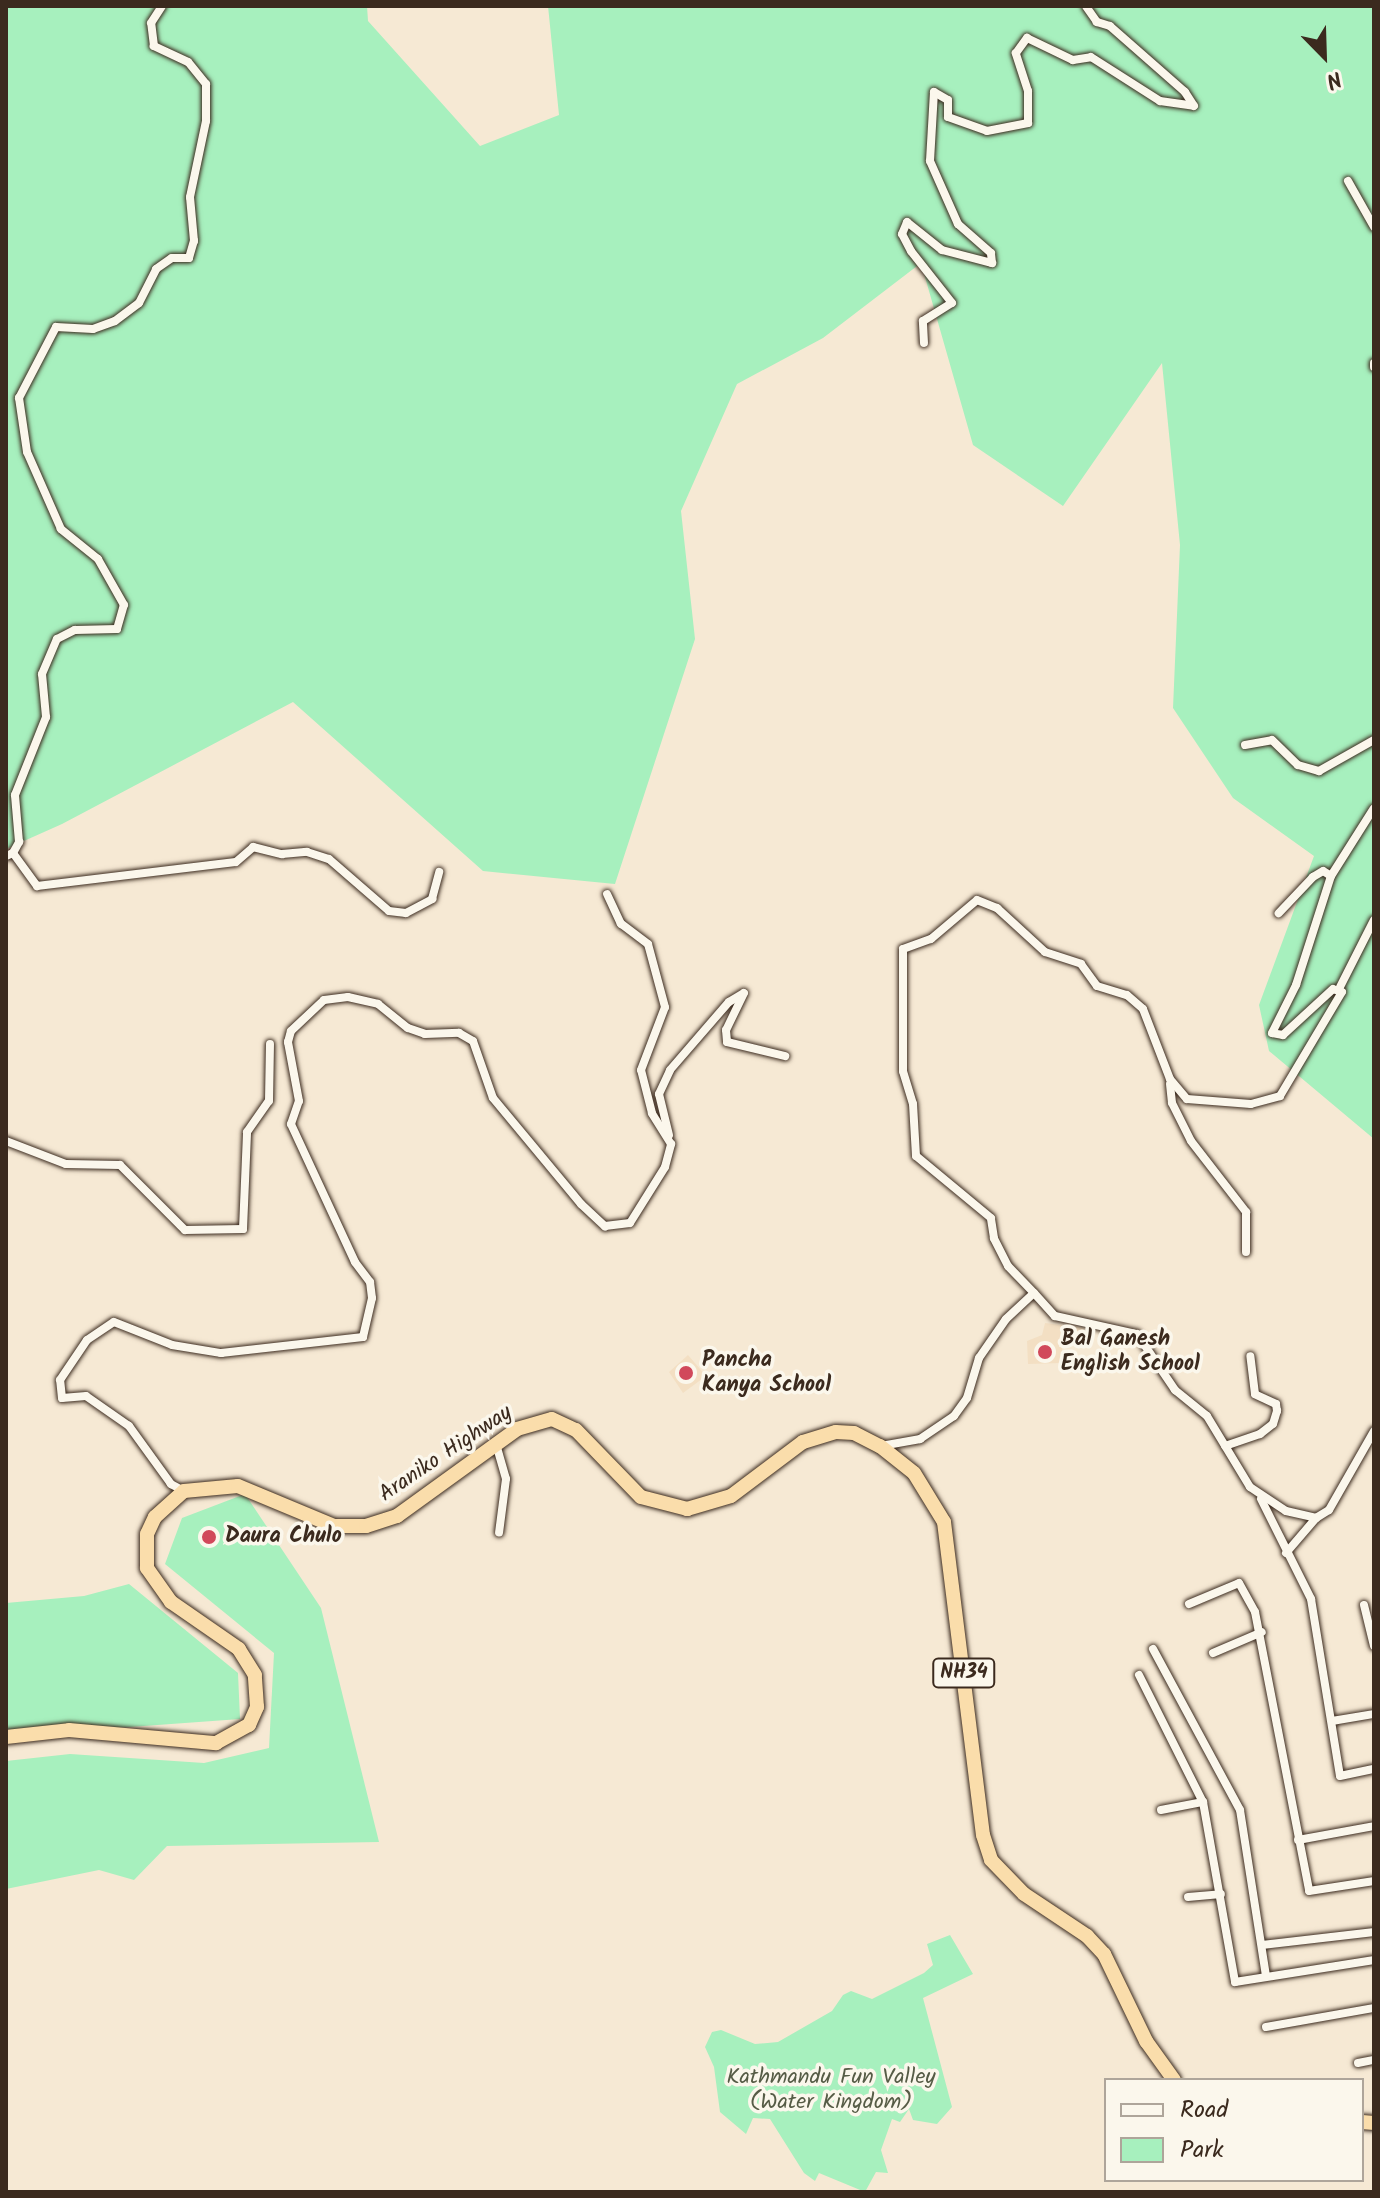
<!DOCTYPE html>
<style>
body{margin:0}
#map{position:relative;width:1380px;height:2198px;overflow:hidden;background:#f6e9d4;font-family:Kalam,sans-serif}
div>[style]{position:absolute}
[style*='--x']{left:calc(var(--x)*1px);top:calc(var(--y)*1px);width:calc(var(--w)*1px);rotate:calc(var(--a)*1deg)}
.built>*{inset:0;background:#f3dfc3}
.green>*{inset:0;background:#a7f0be}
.roads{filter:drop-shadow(0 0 2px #3b2a1e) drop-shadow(0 0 2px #3b2a1e)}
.minor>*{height:8px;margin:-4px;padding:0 4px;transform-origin:4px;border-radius:4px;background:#fbf7ec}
.trunk>*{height:14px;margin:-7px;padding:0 7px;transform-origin:7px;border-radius:7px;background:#faddab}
.dots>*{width:22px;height:22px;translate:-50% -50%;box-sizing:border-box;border:4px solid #fbf7ec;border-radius:50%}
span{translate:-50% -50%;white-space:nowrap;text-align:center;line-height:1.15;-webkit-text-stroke:7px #fbf7ec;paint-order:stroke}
.shield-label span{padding:2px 6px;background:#fbf7ec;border:2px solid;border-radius:6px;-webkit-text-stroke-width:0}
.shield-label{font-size:20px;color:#3b2a1e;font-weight:700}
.poi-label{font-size:22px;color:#3b2a1e;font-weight:700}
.left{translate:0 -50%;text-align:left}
.street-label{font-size:22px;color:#3b2a1e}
.park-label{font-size:22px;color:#565c46}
.frame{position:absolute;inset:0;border:8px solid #3b2a1e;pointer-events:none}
.legend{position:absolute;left:1104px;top:2078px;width:260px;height:104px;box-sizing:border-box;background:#fbf7ec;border:2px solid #aea59a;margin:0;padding:10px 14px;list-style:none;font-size:24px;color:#3b2a1e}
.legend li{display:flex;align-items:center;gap:16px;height:40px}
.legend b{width:40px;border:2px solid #aea59a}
.north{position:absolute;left:1284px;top:16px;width:80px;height:80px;-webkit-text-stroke:6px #fbf7ec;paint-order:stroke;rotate:157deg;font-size:22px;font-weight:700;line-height:32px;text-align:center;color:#3b2a1e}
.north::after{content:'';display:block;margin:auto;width:28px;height:36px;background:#3b2a1e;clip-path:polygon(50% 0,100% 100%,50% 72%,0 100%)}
</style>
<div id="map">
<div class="built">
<div style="clip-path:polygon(1045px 1323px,1084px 1328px,1081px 1338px,1063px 1340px,1061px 1363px,1028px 1364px,1027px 1341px,1042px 1335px)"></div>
<div style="clip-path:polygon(688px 1355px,706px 1376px,683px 1393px,669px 1372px)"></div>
</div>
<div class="green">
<div style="clip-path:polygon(6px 6px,367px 6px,368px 21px,480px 146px,559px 115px,548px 6px,1374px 6px,1374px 1139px,1269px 1051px,1259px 1005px,1314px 856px,1233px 798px,1173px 708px,1180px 545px,1162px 363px,1063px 506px,973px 445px,921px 263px,823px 338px,737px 384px,681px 511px,695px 639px,615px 884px,483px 871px,293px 702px,62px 824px,6px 849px)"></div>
<div style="clip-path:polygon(245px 1494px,321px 1608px,379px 1842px,167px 1846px,134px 1880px,99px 1870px,6px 1889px,6px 1761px,70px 1754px,204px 1763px,269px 1748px,274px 1653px,165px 1564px,182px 1518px)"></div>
<div style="clip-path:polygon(129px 1584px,238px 1673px,240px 1719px,6px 1736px,6px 1603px,84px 1596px)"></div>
<div style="clip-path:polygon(950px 1935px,973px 1974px,923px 1998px,952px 2107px,937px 2124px,913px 2120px,909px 2109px,900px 2122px,892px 2119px,881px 2150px,888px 2173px,876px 2172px,865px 2192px,819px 2173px,815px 2181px,804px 2173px,770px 2119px,753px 2118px,746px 2134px,720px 2112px,714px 2067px,705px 2047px,712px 2032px,721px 2030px,755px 2044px,778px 2042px,832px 2011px,843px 1995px,851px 1991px,872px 1999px,924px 1973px,933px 1965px,927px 1944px)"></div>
</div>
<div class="roads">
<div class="minor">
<div style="--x:1348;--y:181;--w:53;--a:60.5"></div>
<div style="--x:924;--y:343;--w:22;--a:-93"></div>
<div style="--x:923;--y:321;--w:34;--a:-32"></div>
<div style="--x:952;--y:303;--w:66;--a:-128.3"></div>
<div style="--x:911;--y:251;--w:19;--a:-118"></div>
<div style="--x:902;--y:234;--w:13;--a:-67"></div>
<div style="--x:907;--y:222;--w:45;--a:38.7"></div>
<div style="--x:942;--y:250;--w:52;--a:14.6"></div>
<div style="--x:992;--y:263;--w:10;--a:-96"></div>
<div style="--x:991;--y:253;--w:44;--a:-138.7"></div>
<div style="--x:958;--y:224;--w:69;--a:-114"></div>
<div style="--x:930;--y:161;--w:69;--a:-86.7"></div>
<div style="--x:934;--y:92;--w:16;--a:30"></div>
<div style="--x:948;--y:100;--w:17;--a:90"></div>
<div style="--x:948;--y:117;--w:41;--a:19.7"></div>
<div style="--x:987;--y:131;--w:42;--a:-11"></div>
<div style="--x:1028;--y:123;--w:32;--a:-90"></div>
<div style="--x:1028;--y:91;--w:40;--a:-108"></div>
<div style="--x:1016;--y:53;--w:19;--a:-54"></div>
<div style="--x:1027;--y:38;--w:51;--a:25.6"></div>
<div style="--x:1073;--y:60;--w:18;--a:-9"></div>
<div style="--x:1091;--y:57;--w:82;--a:32.5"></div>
<div style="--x:1160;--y:101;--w:34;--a:8"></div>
<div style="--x:1194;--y:106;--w:17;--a:-123"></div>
<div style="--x:1185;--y:92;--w:100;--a:-138.7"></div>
<div style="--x:1110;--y:26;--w:14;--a:-163"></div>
<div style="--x:1097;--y:22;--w:19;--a:-125"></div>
<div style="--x:1374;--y:363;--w:4;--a:90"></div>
<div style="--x:1245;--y:745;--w:27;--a:-10"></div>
<div style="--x:1272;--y:740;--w:36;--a:44"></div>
<div style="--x:1298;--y:765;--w:22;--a:16"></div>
<div style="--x:1319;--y:771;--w:63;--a:-29.4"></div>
<div style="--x:13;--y:853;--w:13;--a:-61"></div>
<div style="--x:19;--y:842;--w:47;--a:-94.9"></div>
<div style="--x:15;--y:795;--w:84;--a:-68.3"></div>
<div style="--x:46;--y:717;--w:43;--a:-95.3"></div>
<div style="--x:42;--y:674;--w:38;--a:-67"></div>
<div style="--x:57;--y:639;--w:20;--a:-27"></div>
<div style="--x:75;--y:630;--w:42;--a:-1.4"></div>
<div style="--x:117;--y:629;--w:25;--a:-74"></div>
<div style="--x:124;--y:605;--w:53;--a:-119.5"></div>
<div style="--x:98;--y:559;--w:48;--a:-141"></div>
<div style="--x:61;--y:529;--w:84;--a:-113.8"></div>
<div style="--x:27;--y:452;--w:55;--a:-98.4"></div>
<div style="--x:19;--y:398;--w:80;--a:-62.5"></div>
<div style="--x:56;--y:327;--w:37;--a:3"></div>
<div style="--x:93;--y:329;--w:23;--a:-20"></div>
<div style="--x:115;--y:321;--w:30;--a:-37"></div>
<div style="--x:139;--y:303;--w:38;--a:-63"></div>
<div style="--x:156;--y:269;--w:19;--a:-35"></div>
<div style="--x:172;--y:258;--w:17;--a:0"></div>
<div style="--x:189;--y:258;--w:18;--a:-74"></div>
<div style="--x:194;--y:241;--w:44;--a:-95.2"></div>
<div style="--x:190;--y:197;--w:78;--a:-78.1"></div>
<div style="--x:206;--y:121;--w:37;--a:-90"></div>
<div style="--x:206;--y:84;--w:28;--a:-129"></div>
<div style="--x:188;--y:62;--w:38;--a:-155"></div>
<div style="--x:154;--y:46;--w:23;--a:-97"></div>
<div style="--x:151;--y:23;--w:20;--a:-57"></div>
<div style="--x:6;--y:856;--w:8;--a:-23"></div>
<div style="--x:13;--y:853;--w:41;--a:54"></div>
<div style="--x:37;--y:886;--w:200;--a:-6.9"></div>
<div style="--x:236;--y:862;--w:23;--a:-41"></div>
<div style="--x:253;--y:847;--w:30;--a:14"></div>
<div style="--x:282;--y:854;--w:25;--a:-5"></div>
<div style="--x:307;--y:852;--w:23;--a:18"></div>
<div style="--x:329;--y:859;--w:79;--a:40.9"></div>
<div style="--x:389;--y:911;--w:17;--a:7"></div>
<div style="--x:406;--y:913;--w:30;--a:-28"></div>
<div style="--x:432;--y:899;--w:28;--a:-75"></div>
<div style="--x:1331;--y:876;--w:80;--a:-57.7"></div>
<div style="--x:1340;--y:987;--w:75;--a:-63.1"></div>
<div style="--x:1170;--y:1084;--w:19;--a:84"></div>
<div style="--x:1172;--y:1103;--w:42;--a:63.4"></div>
<div style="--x:1191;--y:1141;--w:90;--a:52.2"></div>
<div style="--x:1246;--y:1212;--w:40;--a:90"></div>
<div style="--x:669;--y:1135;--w:42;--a:-103.7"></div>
<div style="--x:659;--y:1094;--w:26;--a:-65"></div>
<div style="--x:670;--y:1070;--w:90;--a:-49.1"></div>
<div style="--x:729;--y:1002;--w:17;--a:-31"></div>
<div style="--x:744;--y:993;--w:41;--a:115.9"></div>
<div style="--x:726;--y:1030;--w:12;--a:85"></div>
<div style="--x:727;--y:1042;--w:60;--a:13.6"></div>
<div style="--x:6;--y:1141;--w:64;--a:21"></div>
<div style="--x:66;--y:1164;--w:54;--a:1.1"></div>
<div style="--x:120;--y:1165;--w:92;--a:45"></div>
<div style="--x:185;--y:1230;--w:58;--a:-1"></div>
<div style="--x:243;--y:1229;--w:97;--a:-87.6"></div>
<div style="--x:247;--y:1132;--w:38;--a:-55"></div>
<div style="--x:269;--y:1101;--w:57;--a:-89"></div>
<div style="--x:1034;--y:1293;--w:37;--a:-134"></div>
<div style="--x:1008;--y:1266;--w:31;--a:-117"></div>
<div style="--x:994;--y:1238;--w:20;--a:-99"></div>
<div style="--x:991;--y:1218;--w:97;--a:-140.4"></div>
<div style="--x:916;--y:1156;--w:52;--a:-93.3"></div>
<div style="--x:913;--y:1104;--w:34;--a:-107"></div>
<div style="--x:903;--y:1071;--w:122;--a:-90"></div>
<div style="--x:903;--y:949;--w:30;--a:-20"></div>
<div style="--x:931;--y:939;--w:60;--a:-40.3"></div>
<div style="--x:977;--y:900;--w:22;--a:22"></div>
<div style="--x:997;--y:908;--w:65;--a:42.5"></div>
<div style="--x:1045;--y:952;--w:38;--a:18"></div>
<div style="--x:1081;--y:964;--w:27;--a:54"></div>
<div style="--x:1097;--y:986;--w:31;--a:17"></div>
<div style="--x:1127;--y:995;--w:21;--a:41"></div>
<div style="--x:1143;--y:1009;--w:75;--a:68.9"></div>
<div style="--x:1170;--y:1079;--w:26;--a:50"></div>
<div style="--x:1187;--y:1099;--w:64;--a:4.5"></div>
<div style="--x:1251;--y:1104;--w:30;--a:-15"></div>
<div style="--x:1280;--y:1096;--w:121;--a:-59.2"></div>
<div style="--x:1342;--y:992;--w:9;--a:-162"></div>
<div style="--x:1333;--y:989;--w:68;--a:137.4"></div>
<div style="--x:1283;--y:1035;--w:11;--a:-170"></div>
<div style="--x:1272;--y:1033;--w:54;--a:-63.4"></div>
<div style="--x:1296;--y:985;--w:114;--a:-72.2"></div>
<div style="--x:1331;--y:876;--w:9;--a:-148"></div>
<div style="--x:1323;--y:871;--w:12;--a:149"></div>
<div style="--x:1313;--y:877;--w:50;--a:133.4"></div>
<div style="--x:496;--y:1444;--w:36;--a:74"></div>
<div style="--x:506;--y:1479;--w:54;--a:97.4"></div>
<div style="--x:881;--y:1446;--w:40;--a:-10"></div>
<div style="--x:920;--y:1439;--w:41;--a:-34.1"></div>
<div style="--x:954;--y:1416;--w:22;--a:-54"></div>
<div style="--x:967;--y:1398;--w:42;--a:-73.3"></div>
<div style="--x:979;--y:1358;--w:47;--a:-55.3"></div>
<div style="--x:1006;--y:1319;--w:38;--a:-43"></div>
<div style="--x:1034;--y:1293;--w:31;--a:48"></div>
<div style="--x:1055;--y:1316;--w:84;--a:12.4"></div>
<div style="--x:1137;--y:1334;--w:68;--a:55.8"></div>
<div style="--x:1175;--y:1390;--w:41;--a:39.1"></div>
<div style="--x:1207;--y:1416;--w:83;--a:58.8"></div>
<div style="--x:1250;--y:1487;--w:43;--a:33.7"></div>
<div style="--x:1286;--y:1511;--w:31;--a:13"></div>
<div style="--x:1316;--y:1518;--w:15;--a:-32"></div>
<div style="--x:1329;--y:1510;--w:91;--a:-60.3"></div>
<div style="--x:1225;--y:1446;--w:37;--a:-19"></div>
<div style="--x:1260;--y:1434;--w:16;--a:-38"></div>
<div style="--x:1273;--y:1424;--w:14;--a:-73"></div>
<div style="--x:1277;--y:1411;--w:7;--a:-98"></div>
<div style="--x:1276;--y:1404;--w:23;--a:-155"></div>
<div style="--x:1255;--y:1394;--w:38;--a:-97"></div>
<div style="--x:184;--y:1491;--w:15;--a:-152"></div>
<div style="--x:171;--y:1484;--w:72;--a:-125.9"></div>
<div style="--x:129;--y:1426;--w:52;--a:-145.1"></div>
<div style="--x:86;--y:1396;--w:24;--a:175"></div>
<div style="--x:62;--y:1398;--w:18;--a:-96"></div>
<div style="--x:60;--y:1380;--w:48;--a:-56"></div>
<div style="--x:87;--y:1340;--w:32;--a:-34"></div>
<div style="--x:114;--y:1322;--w:62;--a:21.6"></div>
<div style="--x:172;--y:1345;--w:50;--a:9.3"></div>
<div style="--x:221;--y:1353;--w:143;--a:-6.4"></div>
<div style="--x:363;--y:1337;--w:40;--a:-77"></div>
<div style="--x:372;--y:1298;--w:16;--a:-97"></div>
<div style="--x:370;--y:1282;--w:25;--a:-127"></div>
<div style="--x:355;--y:1262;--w:152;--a:-114.9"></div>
<div style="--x:291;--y:1124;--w:24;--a:-71"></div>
<div style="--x:299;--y:1101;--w:60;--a:-100.6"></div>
<div style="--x:288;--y:1042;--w:11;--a:-75"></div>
<div style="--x:291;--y:1031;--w:45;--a:-43.2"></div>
<div style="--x:324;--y:1000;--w:24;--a:-7"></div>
<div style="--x:348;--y:997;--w:31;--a:13"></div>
<div style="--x:378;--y:1004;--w:38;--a:39"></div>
<div style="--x:408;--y:1028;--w:18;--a:19"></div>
<div style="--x:425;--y:1034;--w:34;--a:-2"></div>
<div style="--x:459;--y:1033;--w:16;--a:30"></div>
<div style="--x:473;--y:1041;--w:60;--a:70.7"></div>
<div style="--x:493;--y:1098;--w:138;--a:50.3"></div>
<div style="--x:581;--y:1204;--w:33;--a:43"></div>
<div style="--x:605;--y:1226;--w:25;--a:-7"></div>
<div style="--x:630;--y:1223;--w:66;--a:-58"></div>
<div style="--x:665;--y:1167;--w:24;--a:-75"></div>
<div style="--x:671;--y:1144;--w:36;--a:-122"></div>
<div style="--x:652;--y:1113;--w:44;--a:-104.3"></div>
<div style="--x:641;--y:1070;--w:67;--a:-69.1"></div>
<div style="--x:665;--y:1007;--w:65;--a:-105.1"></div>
<div style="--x:648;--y:944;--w:34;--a:-143"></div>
<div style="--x:621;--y:924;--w:33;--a:-115"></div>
<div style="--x:1261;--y:1499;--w:112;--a:63.4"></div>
<div style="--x:1311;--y:1599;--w:179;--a:80.7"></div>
<div style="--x:1340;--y:1776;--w:35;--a:-12"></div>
<div style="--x:1286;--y:1553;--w:46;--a:-49.4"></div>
<div style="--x:1189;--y:1604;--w:54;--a:-22.8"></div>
<div style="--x:1239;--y:1583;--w:33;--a:61"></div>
<div style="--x:1255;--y:1612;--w:284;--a:79"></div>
<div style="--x:1309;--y:1891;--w:66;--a:-8.7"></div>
<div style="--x:1364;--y:1605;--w:42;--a:76.3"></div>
<div style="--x:1153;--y:1649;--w:183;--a:61.6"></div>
<div style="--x:1240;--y:1810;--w:168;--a:81.1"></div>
<div style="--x:1213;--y:1653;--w:53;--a:-23.2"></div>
<div style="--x:1139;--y:1675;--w:142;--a:63.3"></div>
<div style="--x:1203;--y:1802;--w:183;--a:79.9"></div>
<div style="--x:1235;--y:1982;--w:141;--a:-9"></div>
<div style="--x:1332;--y:1721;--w:43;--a:-9.5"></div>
<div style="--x:1161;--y:1810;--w:43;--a:-10.8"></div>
<div style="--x:1298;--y:1840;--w:77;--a:-10.4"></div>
<div style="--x:1188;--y:1897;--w:33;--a:-5"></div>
<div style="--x:1262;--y:1945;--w:113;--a:-6.6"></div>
<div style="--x:1266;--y:2027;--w:110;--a:-10"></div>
<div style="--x:1358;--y:2063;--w:16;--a:-11"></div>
</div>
<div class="trunk">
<div style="--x:6;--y:1737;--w:63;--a:-6.3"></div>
<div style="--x:69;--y:1730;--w:148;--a:5.1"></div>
<div style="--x:216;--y:1743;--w:38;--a:-29"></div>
<div style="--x:249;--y:1725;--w:20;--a:-66"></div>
<div style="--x:257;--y:1707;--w:32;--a:-94"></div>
<div style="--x:255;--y:1675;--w:31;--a:-122"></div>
<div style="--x:239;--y:1649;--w:83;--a:-145.3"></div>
<div style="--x:171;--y:1602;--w:42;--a:-125.2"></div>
<div style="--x:147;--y:1568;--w:34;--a:-90"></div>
<div style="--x:147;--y:1534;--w:19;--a:-65"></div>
<div style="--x:155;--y:1517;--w:39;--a:-42"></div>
<div style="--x:184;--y:1491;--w:54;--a:-5.3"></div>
<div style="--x:238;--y:1486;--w:104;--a:22.6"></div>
<div style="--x:334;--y:1526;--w:32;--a:0"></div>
<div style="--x:366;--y:1526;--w:33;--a:-18"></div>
<div style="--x:397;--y:1516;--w:148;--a:-35.9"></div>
<div style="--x:517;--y:1429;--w:36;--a:-16"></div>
<div style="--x:552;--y:1419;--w:26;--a:25"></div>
<div style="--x:576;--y:1430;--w:93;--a:45.9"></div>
<div style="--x:641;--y:1497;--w:48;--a:14.6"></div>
<div style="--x:687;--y:1509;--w:46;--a:-16.5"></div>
<div style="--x:731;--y:1496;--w:90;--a:-36.9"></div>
<div style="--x:803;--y:1442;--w:34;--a:-17"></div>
<div style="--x:836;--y:1432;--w:18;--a:3"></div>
<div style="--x:854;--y:1433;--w:29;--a:27"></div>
<div style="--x:880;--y:1446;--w:43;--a:38.5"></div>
<div style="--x:914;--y:1473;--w:57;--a:58.5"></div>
<div style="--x:944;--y:1522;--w:315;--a:82.9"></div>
<div style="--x:983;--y:1835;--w:26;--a:72"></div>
<div style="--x:991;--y:1860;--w:47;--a:45.9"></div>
<div style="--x:1024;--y:1894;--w:76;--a:33.7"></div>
<div style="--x:1087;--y:1936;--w:25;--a:47"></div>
<div style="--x:1104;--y:1954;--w:97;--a:64.2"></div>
<div style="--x:1146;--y:2041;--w:48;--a:54.3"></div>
<div style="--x:1362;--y:2122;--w:12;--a:5"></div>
</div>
</div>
<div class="dots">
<div style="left:1045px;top:1352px;background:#d1495b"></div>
<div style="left:686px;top:1373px;background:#d1495b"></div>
<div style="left:209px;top:1537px;background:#d1495b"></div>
</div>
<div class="shield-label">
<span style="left:964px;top:1673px">NH34</span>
</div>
<div class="poi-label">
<span class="left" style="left:1061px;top:1352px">Bal Ganesh<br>English School</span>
<span class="left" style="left:702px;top:1373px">Pancha<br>Kanya School</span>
<span class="left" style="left:225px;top:1537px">Daura Chulo</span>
</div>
<div class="street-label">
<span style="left:446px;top:1454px;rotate:-34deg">Araniko Highway</span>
</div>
<div class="park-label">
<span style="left:831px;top:2090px">Kathmandu Fun Valley<br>(Water Kingdom)</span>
</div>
<div class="frame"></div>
<ul class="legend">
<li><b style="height:10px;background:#fbf7ec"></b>Road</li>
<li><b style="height:22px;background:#a7f0be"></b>Park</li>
</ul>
<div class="north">N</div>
</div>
